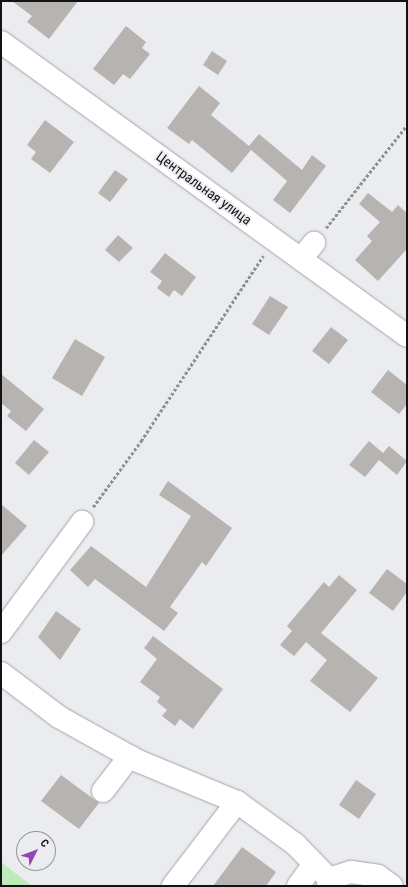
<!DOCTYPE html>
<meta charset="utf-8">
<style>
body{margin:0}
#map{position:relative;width:408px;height:887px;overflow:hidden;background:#eaecef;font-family:"Roboto Condensed",sans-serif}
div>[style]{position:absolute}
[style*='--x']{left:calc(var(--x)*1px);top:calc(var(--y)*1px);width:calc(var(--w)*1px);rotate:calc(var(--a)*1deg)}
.green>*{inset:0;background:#bdecb8}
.building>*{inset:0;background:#b7b3b1}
.path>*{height:2.5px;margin-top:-1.25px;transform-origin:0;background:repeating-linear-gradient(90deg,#909193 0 3px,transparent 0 5px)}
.roads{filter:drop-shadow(0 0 1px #a4a6a9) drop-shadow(0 0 1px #a4a6a9)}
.minor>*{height:22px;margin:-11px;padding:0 11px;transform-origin:11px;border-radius:11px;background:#fff}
span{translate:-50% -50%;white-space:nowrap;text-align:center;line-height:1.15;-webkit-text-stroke:3.5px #eaecef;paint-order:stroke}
.street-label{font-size:14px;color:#131314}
.frame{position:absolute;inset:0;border:2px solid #131314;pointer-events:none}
.north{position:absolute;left:16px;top:831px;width:40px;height:40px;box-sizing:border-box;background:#eaecef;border:1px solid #949597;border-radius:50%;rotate:48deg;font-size:11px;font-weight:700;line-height:16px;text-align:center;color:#131314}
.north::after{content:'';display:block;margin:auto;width:14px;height:18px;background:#9546b6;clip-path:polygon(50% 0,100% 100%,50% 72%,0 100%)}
</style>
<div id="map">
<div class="green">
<div style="clip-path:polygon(1px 862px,32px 886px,1px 886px)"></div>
</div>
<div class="building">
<div style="clip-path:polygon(12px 1px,78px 1px,49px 39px,27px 22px,32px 16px)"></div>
<div style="clip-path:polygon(126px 26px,146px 42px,142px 48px,150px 54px,130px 79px,123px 74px,114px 85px,93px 69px)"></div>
<div style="clip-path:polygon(212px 51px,227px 61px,218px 75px,203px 65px)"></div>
<div style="clip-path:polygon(199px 86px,220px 103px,211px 115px,249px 146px,259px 134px,302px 170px,312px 155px,326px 166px,290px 213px,273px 200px,287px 181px,251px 150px,232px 173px,192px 140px,189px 144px,167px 128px)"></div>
<div style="clip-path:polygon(45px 120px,74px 142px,50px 173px,31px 159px,36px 152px,27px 145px)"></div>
<div style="clip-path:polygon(115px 170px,128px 179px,110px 202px,98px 193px)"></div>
<div style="clip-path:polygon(368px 193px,392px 212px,398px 205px,407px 213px,407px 249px,378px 281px,355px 260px,372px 241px,367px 236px,380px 222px,359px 204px)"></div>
<div style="clip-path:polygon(118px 235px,133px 248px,119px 262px,105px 250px)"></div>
<div style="clip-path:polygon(165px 253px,196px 277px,182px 296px,174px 290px,169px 297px,157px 288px,162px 281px,150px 272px)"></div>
<div style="clip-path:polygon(270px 296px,288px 307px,269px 335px,252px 324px)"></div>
<div style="clip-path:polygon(331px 327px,348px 340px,329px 364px,312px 351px)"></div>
<div style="clip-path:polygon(75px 339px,105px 357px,82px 396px,52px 378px)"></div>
<div style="clip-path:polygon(388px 370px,407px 385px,407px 404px,399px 414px,371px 392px)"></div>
<div style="clip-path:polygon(1px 374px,44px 409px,26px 431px,7px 416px,11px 411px,1px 403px)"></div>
<div style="clip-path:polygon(34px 440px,49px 452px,29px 475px,15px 463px)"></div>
<div style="clip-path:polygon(369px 441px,383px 453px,389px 446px,407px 461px,397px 475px,379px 460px,365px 477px,349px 465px)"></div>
<div style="clip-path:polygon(168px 481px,232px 528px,206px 566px,202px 562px,170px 607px,178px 613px,164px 631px,95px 579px,88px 587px,70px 570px,91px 546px,146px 587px,191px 516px,159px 495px)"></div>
<div style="clip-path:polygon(1px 504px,27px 526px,1px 556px)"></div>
<div style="clip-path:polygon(387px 569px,407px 584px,407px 592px,393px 611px,369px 593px)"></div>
<div style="clip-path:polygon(339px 575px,357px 590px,321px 633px,378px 678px,350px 712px,310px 681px,327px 660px,306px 642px,294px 656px,280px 645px,292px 631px,287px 626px,324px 582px,329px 587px)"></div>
<div style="clip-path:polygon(56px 611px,81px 629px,60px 660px,38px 637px)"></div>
<div style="clip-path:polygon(153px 636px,223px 689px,193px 729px,180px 719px,175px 726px,162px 716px,167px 710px,157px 702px,160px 697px,140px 682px,157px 659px,144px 648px)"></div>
<div style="clip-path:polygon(61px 775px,99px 803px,79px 829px,41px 801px)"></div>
<div style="clip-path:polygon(356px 780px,376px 794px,359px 819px,339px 805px)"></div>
<div style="clip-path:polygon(242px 847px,276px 872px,266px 886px,213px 886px)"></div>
</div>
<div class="path">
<div style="--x:326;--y:228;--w:131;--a:-51.8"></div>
<div style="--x:93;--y:507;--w:82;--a:-54"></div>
<div style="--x:141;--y:441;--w:222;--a:-56.6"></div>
</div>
<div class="roads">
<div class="minor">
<div style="--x:1;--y:42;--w:501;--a:35.91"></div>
<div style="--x:301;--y:259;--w:21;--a:-51"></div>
<div style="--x:1;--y:632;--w:137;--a:-53.6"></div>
<div style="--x:1;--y:673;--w:73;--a:37.2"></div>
<div style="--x:59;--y:717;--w:90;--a:29.1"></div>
<div style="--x:138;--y:761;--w:107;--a:22.5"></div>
<div style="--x:237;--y:802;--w:72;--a:35.9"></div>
<div style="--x:295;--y:844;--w:49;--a:45.8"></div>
<div style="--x:329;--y:879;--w:7;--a:98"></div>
<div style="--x:103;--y:791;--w:44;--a:-52.4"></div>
<div style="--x:329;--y:879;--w:23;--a:-18"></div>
<div style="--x:351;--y:872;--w:27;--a:8"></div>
<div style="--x:378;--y:876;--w:17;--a:36"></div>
<div style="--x:173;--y:886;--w:106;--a:-52.7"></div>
<div style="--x:298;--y:886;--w:27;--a:-54"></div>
</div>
</div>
<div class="street-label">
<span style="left:204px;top:188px;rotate:36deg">Центральная улица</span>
</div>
<div class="frame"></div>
<div class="north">С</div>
</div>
